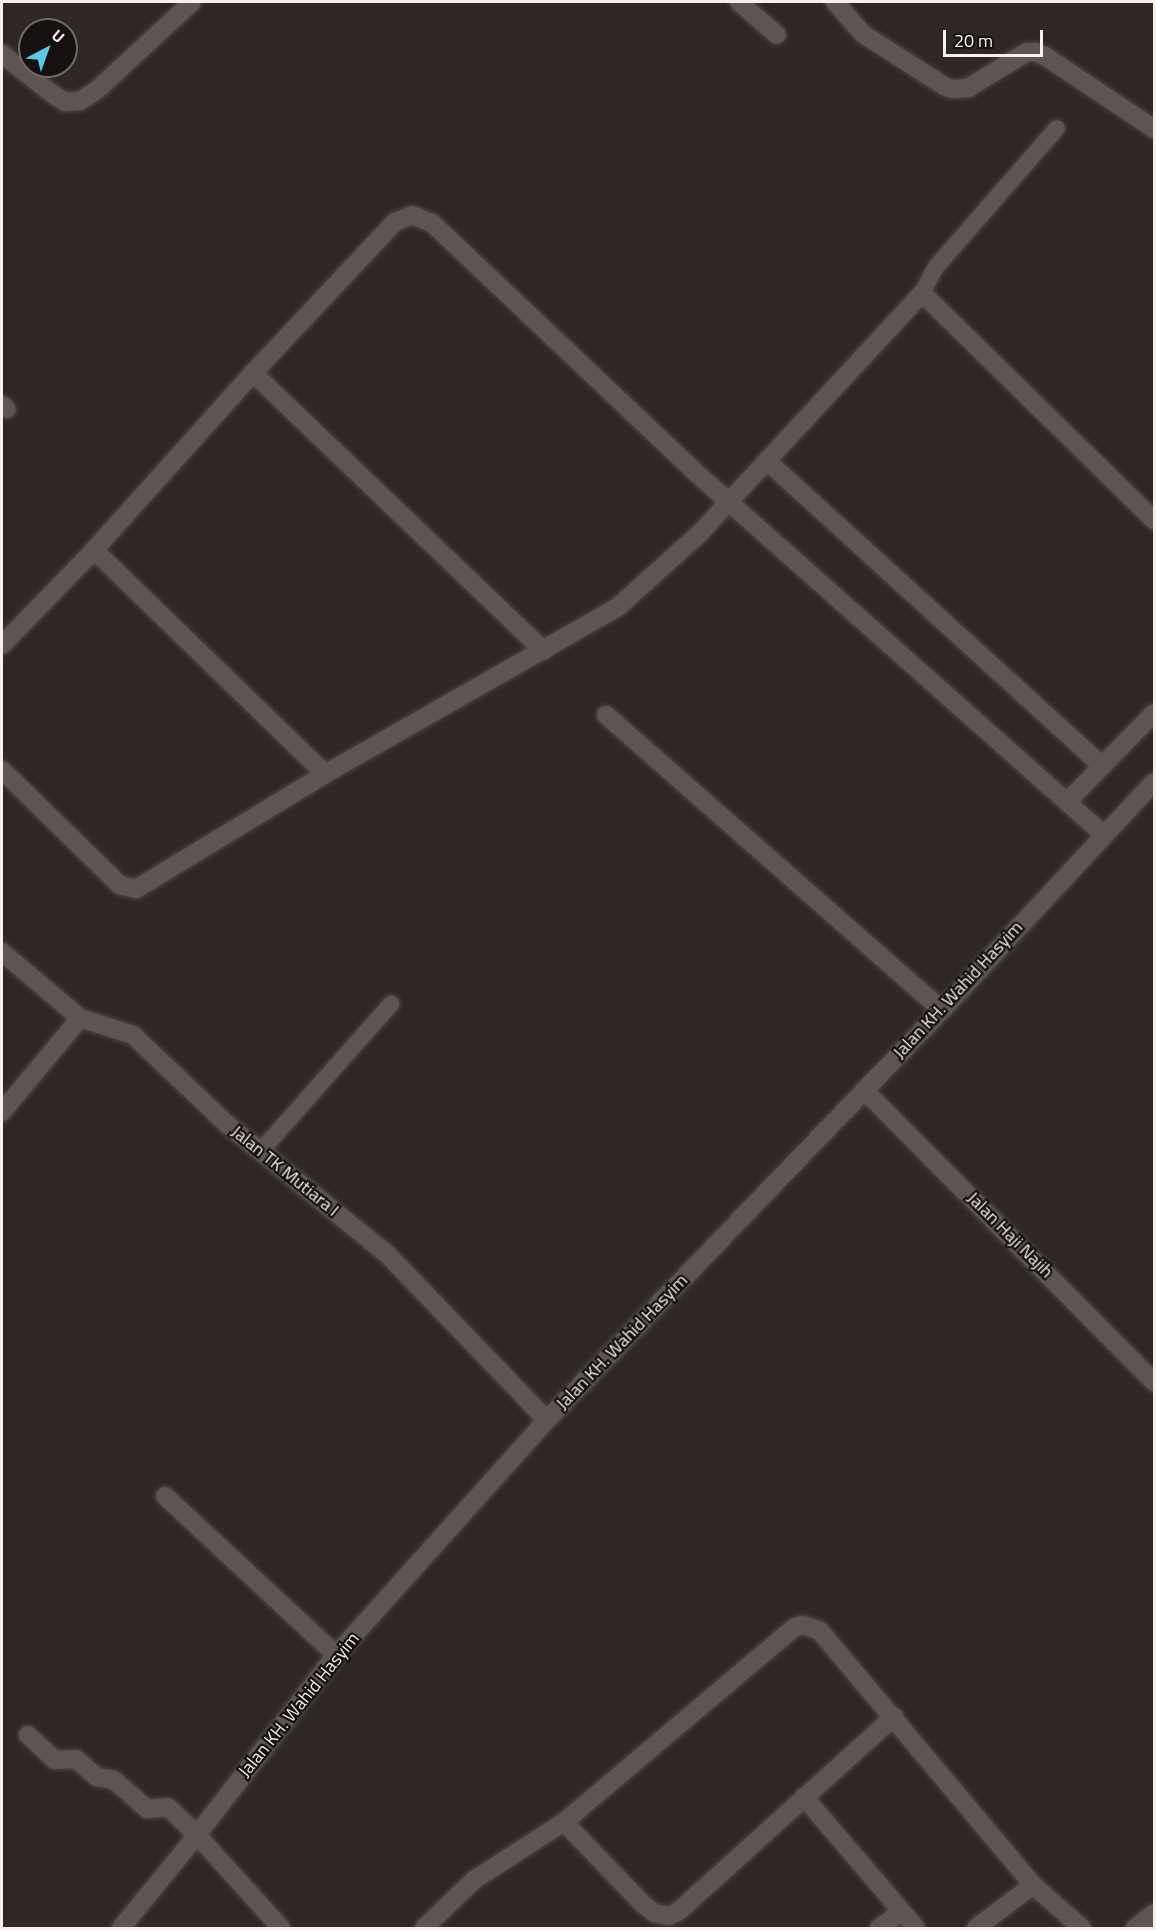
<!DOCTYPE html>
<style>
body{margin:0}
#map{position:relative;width:1156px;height:1930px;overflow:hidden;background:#2f2725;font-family:"Titillium Web",sans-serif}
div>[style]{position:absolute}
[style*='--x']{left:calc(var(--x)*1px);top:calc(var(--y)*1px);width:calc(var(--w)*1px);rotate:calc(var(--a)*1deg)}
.roads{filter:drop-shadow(0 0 2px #4c4644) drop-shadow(0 0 2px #4c4644)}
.lane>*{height:16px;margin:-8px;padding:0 8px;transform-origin:8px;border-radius:8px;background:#5e5553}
.street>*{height:18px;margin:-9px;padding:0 9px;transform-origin:9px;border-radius:9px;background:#5e5553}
.secondary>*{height:18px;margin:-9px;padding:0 9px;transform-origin:9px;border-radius:9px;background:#5e5553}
span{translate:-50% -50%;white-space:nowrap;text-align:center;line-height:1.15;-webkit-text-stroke:4.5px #151110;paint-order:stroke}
.street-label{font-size:18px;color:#f5f0ee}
.frame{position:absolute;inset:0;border:3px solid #f5f0ee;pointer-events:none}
.north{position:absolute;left:18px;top:18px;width:60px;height:60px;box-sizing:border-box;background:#151110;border:2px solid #6f6a69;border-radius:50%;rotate:41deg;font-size:16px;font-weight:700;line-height:24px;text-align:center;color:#f5f0ee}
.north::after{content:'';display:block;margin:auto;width:21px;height:27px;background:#5ac8e5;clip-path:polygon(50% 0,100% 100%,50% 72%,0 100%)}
.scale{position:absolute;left:943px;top:30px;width:100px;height:27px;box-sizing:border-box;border:3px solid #f5f0ee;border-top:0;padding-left:8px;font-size:18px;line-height:21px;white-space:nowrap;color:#f5f0ee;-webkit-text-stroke:4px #151110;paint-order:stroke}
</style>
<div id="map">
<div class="roads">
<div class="lane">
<div style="--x:922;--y:293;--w:30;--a:-62"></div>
<div style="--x:936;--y:267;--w:184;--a:-49"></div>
<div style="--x:260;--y:1152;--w:198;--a:-48.5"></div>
</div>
<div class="street">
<div style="--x:739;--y:2;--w:50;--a:41"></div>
<div style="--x:835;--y:2;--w:43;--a:48.8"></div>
<div style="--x:863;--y:34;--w:98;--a:32.6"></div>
<div style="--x:946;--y:87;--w:8;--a:14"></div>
<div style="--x:954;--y:89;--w:14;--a:-4"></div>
<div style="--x:968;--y:88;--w:69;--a:-31.4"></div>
<div style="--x:1027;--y:52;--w:8;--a:0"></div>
<div style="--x:1035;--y:52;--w:11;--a:22"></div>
<div style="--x:1045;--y:56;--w:131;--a:33.8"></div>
<div style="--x:2;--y:54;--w:63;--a:38.5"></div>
<div style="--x:51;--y:93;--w:17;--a:33"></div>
<div style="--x:65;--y:102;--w:15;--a:-4"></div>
<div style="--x:80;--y:101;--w:20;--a:-33"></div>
<div style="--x:97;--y:90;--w:129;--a:-42.8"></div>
<div style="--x:253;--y:373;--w:402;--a:43.7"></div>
<div style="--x:2;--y:405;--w:6;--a:39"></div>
<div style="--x:767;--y:461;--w:453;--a:42.3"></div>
<div style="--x:94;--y:550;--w:322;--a:44.1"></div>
<div style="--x:2;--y:645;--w:132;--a:-45.9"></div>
<div style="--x:94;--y:550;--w:238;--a:-48.1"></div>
<div style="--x:253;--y:373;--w:207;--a:-46.8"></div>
<div style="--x:395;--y:222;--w:18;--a:-22"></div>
<div style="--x:412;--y:215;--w:22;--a:22"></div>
<div style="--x:432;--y:223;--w:373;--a:43.4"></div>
<div style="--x:703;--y:479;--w:535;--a:41.59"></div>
<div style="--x:606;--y:715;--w:447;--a:41.3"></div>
<div style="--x:2;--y:770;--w:165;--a:44.3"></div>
<div style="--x:120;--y:885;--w:16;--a:14"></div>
<div style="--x:136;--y:889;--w:221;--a:-31.3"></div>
<div style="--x:325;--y:774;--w:339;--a:-29.7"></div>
<div style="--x:619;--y:606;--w:109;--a:-42"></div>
<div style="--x:700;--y:533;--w:327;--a:-47.2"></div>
<div style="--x:922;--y:293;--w:325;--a:44.4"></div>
<div style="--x:1067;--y:802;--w:124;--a:-45.7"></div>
<div style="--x:2;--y:952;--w:102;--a:40.2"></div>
<div style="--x:80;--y:1018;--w:56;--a:17.8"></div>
<div style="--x:133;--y:1035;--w:131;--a:43.5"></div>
<div style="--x:228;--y:1125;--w:206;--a:39.1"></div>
<div style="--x:388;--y:1255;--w:229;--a:46.1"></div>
<div style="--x:864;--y:1090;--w:412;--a:45.2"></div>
<div style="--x:2;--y:1112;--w:122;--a:-50.3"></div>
<div style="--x:165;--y:1496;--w:233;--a:42.9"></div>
<div style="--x:28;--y:1735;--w:37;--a:43"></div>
<div style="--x:55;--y:1760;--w:21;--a:-3"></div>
<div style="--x:76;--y:1759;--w:28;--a:41"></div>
<div style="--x:97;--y:1777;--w:17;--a:10"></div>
<div style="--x:114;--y:1780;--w:44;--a:41.3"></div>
<div style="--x:147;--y:1809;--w:21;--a:-5"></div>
<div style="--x:168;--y:1807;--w:40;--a:44"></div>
<div style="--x:197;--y:1835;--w:125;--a:47.9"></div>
<div style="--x:804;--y:1797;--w:172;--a:49.5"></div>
<div style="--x:564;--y:1822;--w:114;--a:46.1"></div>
<div style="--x:643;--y:1904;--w:14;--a:39"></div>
<div style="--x:654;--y:1913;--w:15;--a:11"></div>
<div style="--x:669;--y:1916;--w:11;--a:-27"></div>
<div style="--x:679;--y:1911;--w:290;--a:-42.1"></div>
<div style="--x:424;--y:1928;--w:69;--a:-43.8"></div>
<div style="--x:474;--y:1880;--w:107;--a:-32.8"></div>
<div style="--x:564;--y:1822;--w:302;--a:-40.2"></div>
<div style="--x:795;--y:1627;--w:8;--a:-14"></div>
<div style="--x:803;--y:1625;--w:18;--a:19"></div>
<div style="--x:820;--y:1631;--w:331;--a:50"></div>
<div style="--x:1033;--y:1885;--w:65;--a:41.3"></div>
<div style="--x:879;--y:1928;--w:27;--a:-36"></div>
<div style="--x:976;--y:1928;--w:71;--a:-37"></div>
<div style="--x:1135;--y:1928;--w:24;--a:-38"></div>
</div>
<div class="secondary">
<div style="--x:121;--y:1928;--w:120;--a:-50.7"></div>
<div style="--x:197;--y:1835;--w:227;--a:-52.3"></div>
<div style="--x:336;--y:1655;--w:316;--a:-48.1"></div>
<div style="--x:547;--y:1420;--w:569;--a:-46.07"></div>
<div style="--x:942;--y:1010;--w:311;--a:-47.1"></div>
</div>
</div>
<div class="street-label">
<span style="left:958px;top:990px;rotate:-47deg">Jalan KH. Wahid Hasyim</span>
<span style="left:285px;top:1171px;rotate:39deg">Jalan TK Mutiara I</span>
<span style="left:1010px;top:1235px;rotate:45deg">Jalan Haji Najih</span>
<span style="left:622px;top:1342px;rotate:-46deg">Jalan KH. Wahid Hasyim</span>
<span style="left:299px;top:1705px;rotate:-51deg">Jalan KH. Wahid Hasyim</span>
</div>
<div class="frame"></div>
<div class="north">U</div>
<div class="scale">20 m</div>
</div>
